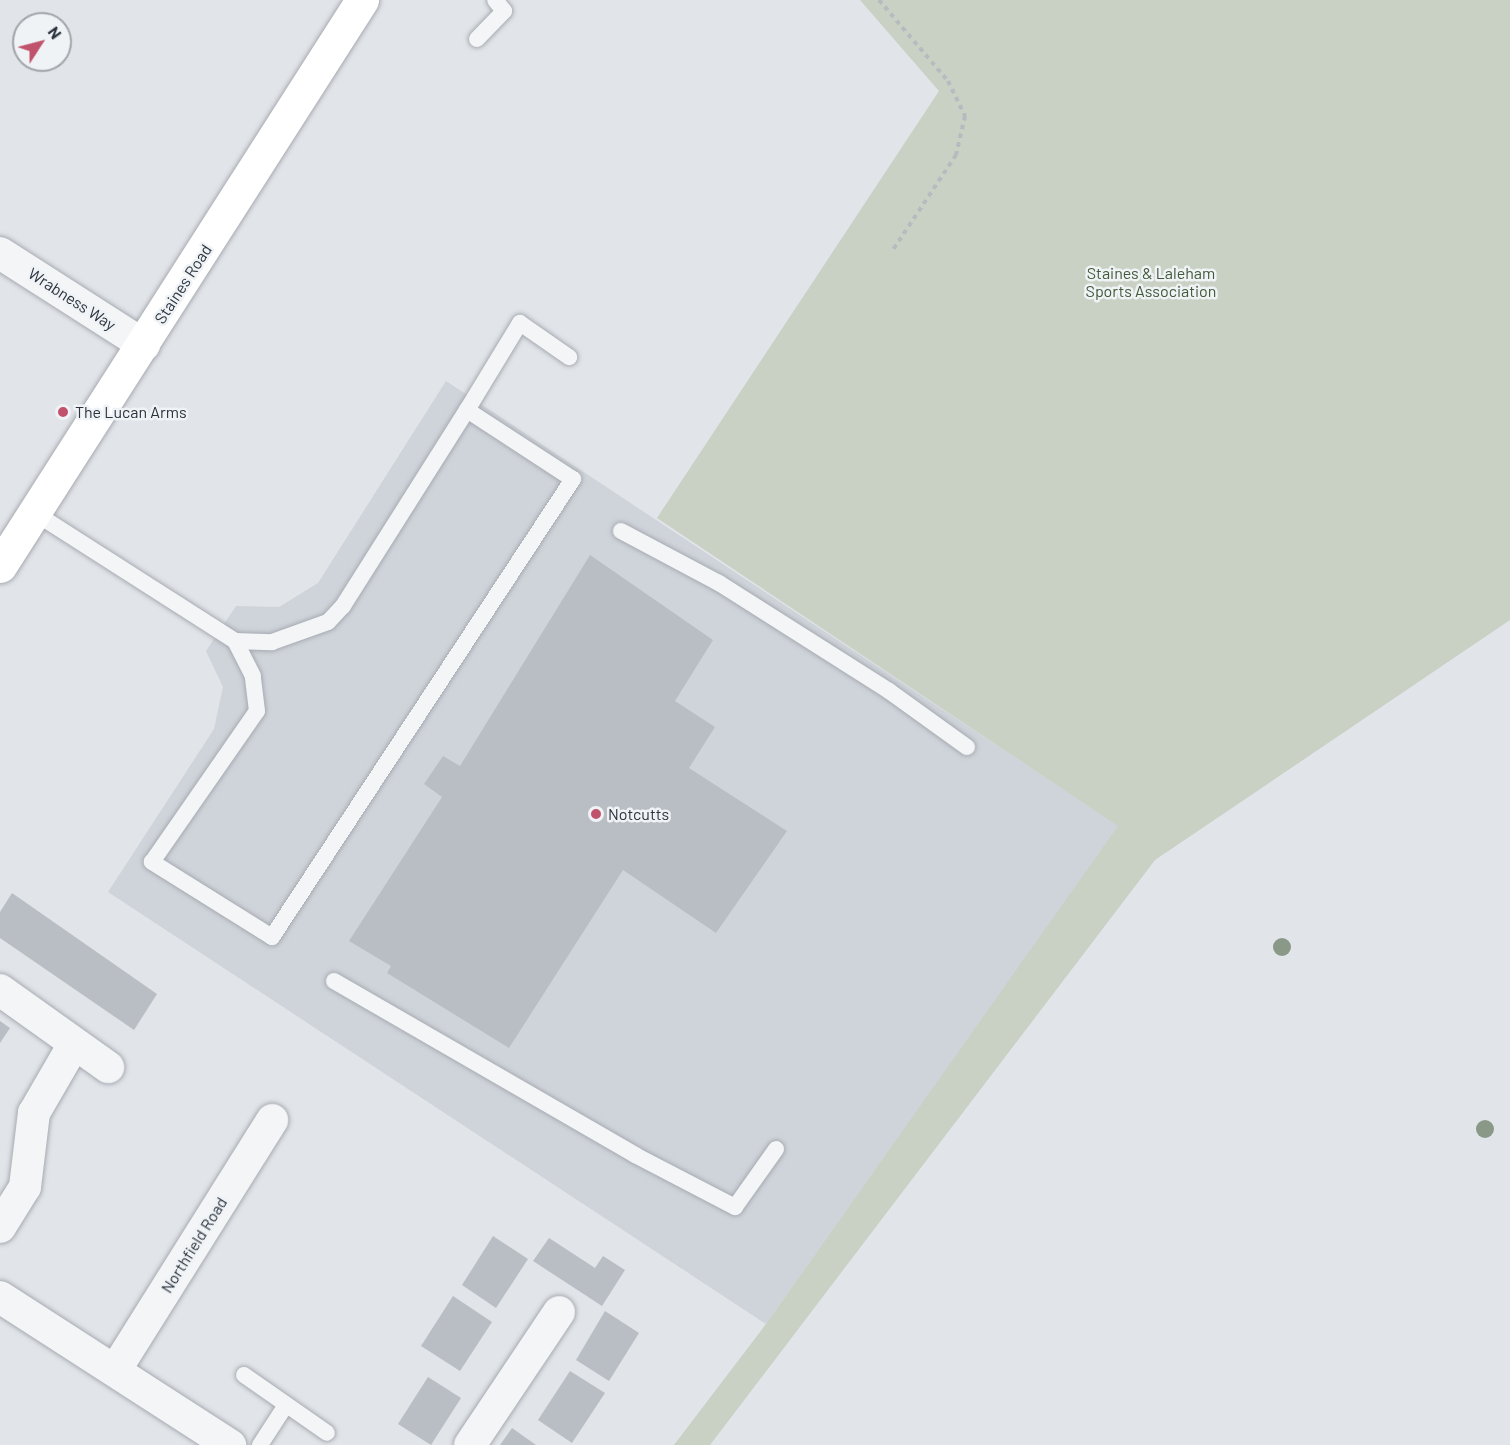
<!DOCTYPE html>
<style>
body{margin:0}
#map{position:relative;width:1510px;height:1445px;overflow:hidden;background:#e1e4e8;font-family:Barlow,sans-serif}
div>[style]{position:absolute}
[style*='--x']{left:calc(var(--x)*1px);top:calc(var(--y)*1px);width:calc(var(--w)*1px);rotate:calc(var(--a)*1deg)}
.built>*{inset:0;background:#cfd4da}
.green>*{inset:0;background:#c8d1c3}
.building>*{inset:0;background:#b9bec4}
.path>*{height:4px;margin-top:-2px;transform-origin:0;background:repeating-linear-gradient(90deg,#b7bbc0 0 4.5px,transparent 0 9px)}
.roads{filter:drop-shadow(0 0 2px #a7abb2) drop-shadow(0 0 2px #a7abb2)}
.service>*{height:16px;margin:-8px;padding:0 8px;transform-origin:8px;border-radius:8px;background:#f3f5f7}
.minor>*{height:32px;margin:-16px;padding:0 16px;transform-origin:16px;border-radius:16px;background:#f3f5f7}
.secondary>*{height:33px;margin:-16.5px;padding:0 16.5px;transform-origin:16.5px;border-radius:16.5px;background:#fff}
.trees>*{width:18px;height:18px;margin:-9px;border-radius:50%;background:#8a9888}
.dots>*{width:16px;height:16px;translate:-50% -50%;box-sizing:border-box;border:3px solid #f0f3f6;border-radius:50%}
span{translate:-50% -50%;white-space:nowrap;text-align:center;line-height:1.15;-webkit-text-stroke:5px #f0f3f6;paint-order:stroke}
.park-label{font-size:16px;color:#42593a}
.street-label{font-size:16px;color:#2b333e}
.poi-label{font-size:16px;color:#2b333e}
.left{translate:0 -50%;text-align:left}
.north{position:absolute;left:12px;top:12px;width:60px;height:60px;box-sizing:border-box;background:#f0f3f6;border:2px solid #a1a6ac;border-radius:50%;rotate:54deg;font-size:16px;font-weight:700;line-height:24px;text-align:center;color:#2b333e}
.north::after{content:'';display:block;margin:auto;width:21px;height:27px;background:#c1526b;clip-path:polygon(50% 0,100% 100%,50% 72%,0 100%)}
</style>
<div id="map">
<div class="built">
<div style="clip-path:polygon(446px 381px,1119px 826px,766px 1324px,108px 892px,214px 729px,223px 687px,206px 651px,236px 606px,279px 607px,318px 583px)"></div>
</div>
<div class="green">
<div style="clip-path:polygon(860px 0,1510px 0,1510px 620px,1155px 860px,710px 1445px,674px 1445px,766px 1324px,1118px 826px,657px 518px,939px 91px)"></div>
</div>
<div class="building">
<div style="clip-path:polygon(590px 555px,713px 640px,675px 701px,715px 727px,689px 768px,787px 831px,716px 933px,623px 870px,509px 1048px,387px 973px,391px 966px,349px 941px,442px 797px,424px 784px,443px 756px,460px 766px)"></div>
<div style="clip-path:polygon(12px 893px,157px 994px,134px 1030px,0 938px,0 912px)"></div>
<div style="clip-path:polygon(0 1021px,10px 1028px,0 1043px)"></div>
<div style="clip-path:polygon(493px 1236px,528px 1259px,496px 1308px,462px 1285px)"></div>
<div style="clip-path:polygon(549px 1238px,595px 1268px,603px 1256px,625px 1270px,602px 1306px,533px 1261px)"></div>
<div style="clip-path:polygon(453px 1296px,492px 1322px,460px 1371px,421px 1346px)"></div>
<div style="clip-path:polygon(605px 1311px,639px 1333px,609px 1381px,576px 1360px)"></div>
<div style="clip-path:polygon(570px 1371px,605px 1393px,572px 1443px,538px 1420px)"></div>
<div style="clip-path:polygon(428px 1377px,461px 1398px,431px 1445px,398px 1424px)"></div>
<div style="clip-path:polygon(512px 1428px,536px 1445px,500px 1445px)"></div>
</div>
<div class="path">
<div style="--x:879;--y:0;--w:106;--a:49.6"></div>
<div style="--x:948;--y:81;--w:39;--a:64"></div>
<div style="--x:965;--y:116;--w:40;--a:103"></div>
<div style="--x:956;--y:155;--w:114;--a:123.6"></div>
</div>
<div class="roads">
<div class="service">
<div style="--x:477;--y:39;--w:39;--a:-46"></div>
<div style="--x:504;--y:11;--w:14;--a:-129"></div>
<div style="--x:467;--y:410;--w:126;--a:33.1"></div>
<div style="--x:573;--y:479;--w:548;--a:123.31"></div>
<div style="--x:272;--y:937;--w:142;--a:-148"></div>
<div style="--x:152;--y:862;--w:184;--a:-55.2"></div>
<div style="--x:257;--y:711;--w:35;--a:-97"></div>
<div style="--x:253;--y:676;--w:39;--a:-117"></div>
<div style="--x:235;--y:641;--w:37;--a:2"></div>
<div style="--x:272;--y:642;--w:59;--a:-19.7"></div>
<div style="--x:328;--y:622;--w:22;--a:-47"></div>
<div style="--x:343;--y:606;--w:232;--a:-57.7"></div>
<div style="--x:467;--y:410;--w:102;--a:-58.7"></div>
<div style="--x:520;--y:323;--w:60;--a:34.8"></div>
<div style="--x:35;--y:513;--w:237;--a:32.6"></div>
<div style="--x:621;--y:531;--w:111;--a:28"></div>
<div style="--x:719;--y:583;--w:201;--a:32.4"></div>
<div style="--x:889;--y:691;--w:96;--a:35.7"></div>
<div style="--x:334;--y:981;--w:348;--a:30"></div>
<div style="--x:635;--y:1155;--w:113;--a:27.5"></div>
<div style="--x:735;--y:1207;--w:71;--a:-54.7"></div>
<div style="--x:244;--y:1375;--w:101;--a:34.9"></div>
<div style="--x:260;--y:1445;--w:48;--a:-57"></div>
</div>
<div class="minor">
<div style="--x:0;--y:253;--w:171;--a:32.6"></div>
<div style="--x:0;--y:990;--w:133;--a:35.5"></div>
<div style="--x:0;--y:1227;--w:47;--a:-58"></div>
<div style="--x:25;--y:1187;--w:75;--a:-83.1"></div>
<div style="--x:34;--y:1113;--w:80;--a:-59.9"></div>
<div style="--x:0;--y:1297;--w:274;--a:32.8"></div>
<div style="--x:116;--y:1369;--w:294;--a:-57.9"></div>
<div style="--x:470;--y:1445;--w:160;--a:-56.2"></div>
</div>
<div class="secondary">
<div style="--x:0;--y:566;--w:672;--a:-57.4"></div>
</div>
</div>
<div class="trees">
<div style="left:1282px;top:947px"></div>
<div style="left:1485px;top:1129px"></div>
</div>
<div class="dots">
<div style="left:63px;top:412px;background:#c1526b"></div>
<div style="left:596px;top:814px;background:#c1526b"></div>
</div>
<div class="park-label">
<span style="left:1151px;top:282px">Staines &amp; Laleham<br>Sports Association</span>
</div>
<div class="street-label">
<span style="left:183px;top:284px;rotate:-57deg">Staines Road</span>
<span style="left:72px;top:299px;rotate:33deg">Wrabness Way</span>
<span style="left:194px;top:1245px;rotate:-58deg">Northfield Road</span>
</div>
<div class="poi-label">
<span class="left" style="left:75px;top:412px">The Lucan Arms</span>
<span class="left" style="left:608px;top:814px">Notcutts</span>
</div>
<div class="north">N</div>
</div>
